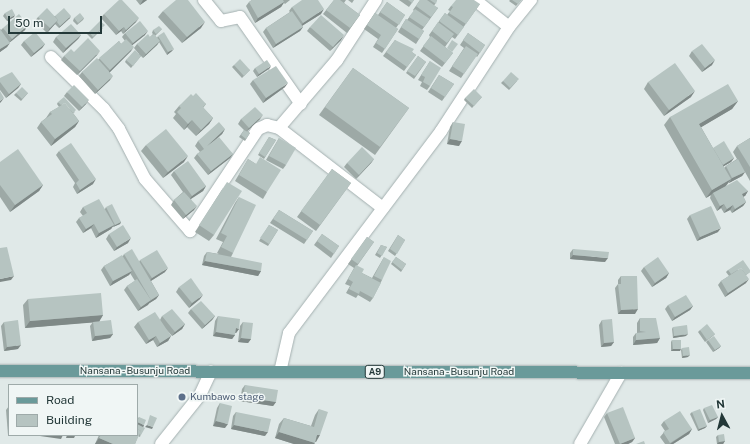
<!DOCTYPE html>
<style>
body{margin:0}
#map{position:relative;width:750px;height:444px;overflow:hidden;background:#e0e9e8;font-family:"Public Sans",sans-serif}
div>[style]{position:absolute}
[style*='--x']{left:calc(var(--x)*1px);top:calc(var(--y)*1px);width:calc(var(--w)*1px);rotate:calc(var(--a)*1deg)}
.roads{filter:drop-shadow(0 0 1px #a4b0b0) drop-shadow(0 0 1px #a4b0b0)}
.street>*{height:12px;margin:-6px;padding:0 6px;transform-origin:6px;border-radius:6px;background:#fff}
.primary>*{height:12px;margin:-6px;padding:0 6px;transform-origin:6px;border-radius:6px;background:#6a9a9a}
.wall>*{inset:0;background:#9da9a6}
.shaded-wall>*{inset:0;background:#7f8987}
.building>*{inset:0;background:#b6c4c1}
.dots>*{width:11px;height:11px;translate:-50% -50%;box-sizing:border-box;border:2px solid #f0f6f5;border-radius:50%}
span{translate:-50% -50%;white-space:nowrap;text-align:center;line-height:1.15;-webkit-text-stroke:3px #f0f6f5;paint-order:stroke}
.shield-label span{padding:1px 3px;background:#f0f6f5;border:1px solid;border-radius:3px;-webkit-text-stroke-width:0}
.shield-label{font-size:9px;color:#233838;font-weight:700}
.street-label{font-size:10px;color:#233838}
.service-label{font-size:10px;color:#4e5e75}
.left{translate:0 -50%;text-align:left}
.legend{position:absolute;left:8px;top:384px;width:130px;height:52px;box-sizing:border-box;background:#f0f6f5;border:1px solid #9eaaa9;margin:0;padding:5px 7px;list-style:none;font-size:12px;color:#233838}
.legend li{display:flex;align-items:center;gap:8px;height:20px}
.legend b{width:20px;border:1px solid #9eaaa9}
.north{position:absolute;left:702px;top:396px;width:40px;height:40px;-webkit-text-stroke:3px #f0f6f5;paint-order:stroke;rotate:353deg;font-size:11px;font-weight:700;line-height:16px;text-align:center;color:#233838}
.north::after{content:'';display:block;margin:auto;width:14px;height:18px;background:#233838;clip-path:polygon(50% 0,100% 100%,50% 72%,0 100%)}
.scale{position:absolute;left:8px;top:16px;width:94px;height:18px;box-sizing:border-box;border:2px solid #233838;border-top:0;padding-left:5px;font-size:12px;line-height:14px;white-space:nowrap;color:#233838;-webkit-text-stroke:3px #f0f6f5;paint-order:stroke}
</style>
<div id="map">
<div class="roads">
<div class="street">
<div style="--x:204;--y:0;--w:27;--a:51"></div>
<div style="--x:221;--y:21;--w:19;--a:-12"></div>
<div style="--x:240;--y:17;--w:106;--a:55"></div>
<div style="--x:376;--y:0;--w:72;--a:123"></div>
<div style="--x:337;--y:60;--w:89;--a:130.5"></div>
<div style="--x:279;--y:128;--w:131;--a:37.6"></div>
<div style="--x:475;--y:0;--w:43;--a:38.5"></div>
<div style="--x:51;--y:57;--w:74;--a:44.5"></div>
<div style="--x:104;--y:109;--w:25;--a:53"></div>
<div style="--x:119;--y:129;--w:56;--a:62.5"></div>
<div style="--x:145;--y:179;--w:69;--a:49.1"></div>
<div style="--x:190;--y:231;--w:123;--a:-56.3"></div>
<div style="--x:258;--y:129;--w:10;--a:-24"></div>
<div style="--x:267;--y:125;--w:12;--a:14"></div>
<div style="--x:280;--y:372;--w:40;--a:-77"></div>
<div style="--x:289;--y:333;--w:253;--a:-53"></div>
<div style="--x:441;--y:131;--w:124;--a:-56.8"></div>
<div style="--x:509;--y:27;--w:35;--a:-51"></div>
<div style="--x:161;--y:444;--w:63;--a:-51.5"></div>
<div style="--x:200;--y:395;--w:26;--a:-65"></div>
<div style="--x:580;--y:444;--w:82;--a:-60"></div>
</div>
<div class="primary">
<div style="--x:0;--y:371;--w:750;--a:0.15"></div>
</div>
</div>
<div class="wall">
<div style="clip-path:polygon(136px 0,147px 0,140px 5px)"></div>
<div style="clip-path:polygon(252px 0,290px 0,285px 4px,284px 3px,281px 7px,255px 23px,246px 6px,249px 2px)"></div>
<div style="clip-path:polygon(334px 0,346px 0,344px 3px,360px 15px,347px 33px,323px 14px)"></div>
<div style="clip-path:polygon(348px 0,354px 0,352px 3px)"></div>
<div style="clip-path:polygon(399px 0,414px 0,409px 7px)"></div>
<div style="clip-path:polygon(420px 0,437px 0,434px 6px,438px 8px,422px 30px,424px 31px,416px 44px,398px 32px,406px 19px,407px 20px,414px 11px,413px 10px)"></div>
<div style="clip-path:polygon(510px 0,521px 0,516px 6px,509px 1px)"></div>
<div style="clip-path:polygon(387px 2px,405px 15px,396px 28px,398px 29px,382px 53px,373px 47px,378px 39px,364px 29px,375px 13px,378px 15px)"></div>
<div style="clip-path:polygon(480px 4px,455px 39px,452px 37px,445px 47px,453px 53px,442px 67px,420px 51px,430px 37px,429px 35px,445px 13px,447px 15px,450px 11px,448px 10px,451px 6px)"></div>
<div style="clip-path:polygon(292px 7px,321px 14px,302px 26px,303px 27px,300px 31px,273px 48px,263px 32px,266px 28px,290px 12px,289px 11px)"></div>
<div style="clip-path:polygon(163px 11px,201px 28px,182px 43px,158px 17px)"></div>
<div style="clip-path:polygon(5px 13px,14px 17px,7px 21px,3px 16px)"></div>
<div style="clip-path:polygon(104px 14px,136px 22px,123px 34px,121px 31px,116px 35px,101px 18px)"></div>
<div style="clip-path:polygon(55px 16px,70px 18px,59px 28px,55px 24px,47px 33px,35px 21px,38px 17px)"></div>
<div style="clip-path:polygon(74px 18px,84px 18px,83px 20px,77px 25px,73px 21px)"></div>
<div style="clip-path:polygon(310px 27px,341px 40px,330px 51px,307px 31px)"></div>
<div style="clip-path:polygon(3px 28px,25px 30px,9px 43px,7px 47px,0 52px,0 29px,1px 30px)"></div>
<div style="clip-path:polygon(103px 28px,92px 39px,87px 34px,89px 32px)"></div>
<div style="clip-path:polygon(162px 29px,155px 36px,157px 38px,158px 36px,172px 51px,167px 55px,159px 42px,157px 45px,143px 58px,141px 56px,131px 68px,125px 62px,126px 60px,139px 54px,134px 48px,137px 44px,150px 37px,153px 34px,152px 33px,153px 30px)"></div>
<div style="clip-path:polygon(125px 33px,145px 35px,132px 45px,131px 51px,110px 72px,110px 80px,95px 94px,79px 76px,82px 72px,99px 59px,119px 41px,121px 44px,125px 41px,122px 37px)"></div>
<div style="clip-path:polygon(468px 33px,485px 45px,477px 57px,476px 56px,461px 78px,449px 71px,464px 48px,460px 45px)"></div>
<div style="clip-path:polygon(81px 35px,78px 39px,63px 53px,53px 42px,56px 37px)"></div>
<div style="clip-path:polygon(395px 40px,416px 55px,404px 71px,383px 56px)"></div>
<div style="clip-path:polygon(24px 41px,45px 44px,42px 48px,31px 57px,21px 45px)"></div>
<div style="clip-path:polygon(692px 51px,712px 65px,702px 72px,689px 56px)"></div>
<div style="clip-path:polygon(74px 52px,97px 55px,77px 75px,61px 60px,64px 56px)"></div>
<div style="clip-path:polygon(418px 56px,426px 62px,414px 79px,406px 73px)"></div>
<div style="clip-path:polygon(430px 61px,430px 86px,427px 90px,420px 86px,422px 82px,418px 80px)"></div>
<div style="clip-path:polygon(234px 65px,250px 70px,242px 78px,232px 67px)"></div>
<div style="clip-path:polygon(255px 68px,270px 68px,257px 77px,253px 71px)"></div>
<div style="clip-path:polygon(353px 68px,409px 108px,375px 155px,319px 115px)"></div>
<div style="clip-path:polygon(439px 75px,454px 84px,442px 101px,428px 92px)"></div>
<div style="clip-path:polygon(0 78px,21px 84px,18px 88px,6px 98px,0 90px)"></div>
<div style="clip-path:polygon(253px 80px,285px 87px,263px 103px,250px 84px)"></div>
<div style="clip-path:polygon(503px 81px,517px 81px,509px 90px,501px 83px)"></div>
<div style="clip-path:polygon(648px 82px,691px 97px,664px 116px,644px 89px)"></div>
<div style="clip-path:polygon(67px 92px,86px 104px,79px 111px,64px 96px)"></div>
<div style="clip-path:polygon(16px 93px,28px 93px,21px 101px,14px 95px)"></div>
<div style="clip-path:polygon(193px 96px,206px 104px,203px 108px,213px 118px,209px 124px,196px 136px,187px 127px,184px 130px,173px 118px,176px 114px,174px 112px,179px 106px)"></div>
<div style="clip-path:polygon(482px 97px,472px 108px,464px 100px,465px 98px)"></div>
<div style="clip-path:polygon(738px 101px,732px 109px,701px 127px,713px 148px,734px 158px,731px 162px,724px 166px,724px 168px,726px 166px,737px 159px,733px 152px,737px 146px,750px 138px,750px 181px,745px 172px,742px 176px,729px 183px,729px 182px,726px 186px,748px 191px,745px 196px,743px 196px,746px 202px,743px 206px,732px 213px,730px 210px,724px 213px,721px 208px,717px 211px,710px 198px,711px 195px,706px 198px,664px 125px,670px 117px)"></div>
<div style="clip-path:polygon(58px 102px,75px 112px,73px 113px,79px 121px,75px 127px,51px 146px,37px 128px,41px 122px,46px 118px,50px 112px,59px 107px,57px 104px)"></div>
<div style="clip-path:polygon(241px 119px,260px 119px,247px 131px,250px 133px,245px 141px,239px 137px,244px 130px,238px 124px)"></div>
<div style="clip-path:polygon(453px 122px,459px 146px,447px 144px,450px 127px)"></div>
<div style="clip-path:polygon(225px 129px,222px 134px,215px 140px,233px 154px,230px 158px,208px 175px,194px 158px,197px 154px,200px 152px,195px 146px,198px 141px)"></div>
<div style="clip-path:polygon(269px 137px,276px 140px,264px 159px,258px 155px)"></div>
<div style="clip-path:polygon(279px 138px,286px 165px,283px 169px,266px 160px)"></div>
<div style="clip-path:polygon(146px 145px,184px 162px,163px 178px,141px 151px)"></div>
<div style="clip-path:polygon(59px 151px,93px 184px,77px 194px,73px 187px,75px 183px,56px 155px)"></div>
<div style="clip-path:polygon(248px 159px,256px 164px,267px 192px,263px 199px,235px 181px)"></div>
<div style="clip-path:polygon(374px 159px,371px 163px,356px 179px,344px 167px,347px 163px)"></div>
<div style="clip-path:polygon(0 162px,43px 185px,39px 191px,10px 212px,0 197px)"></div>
<div style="clip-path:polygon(332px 169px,351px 183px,316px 231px,297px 217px)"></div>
<div style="clip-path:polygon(174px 171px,206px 186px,203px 191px,191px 199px,194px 210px,183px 219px,171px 205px,174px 200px,183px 192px,171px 175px)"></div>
<div style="clip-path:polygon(223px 188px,214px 235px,209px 241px,195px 232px)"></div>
<div style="clip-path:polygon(239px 197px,233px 253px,231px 257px,261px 271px,258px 276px,202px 265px,204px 256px,207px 252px,219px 254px,217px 253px,223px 242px,216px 239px,235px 203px)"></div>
<div style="clip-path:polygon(83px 207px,105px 209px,106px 207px,121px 222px,120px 224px,113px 227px,113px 226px,111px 229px,96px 238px,91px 228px,83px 233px,76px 222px,79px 218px,83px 216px,80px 212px)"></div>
<div style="clip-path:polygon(279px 210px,313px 231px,304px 244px,270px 223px)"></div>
<div style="clip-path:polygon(690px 215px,718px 232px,697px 241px,687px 219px)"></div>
<div style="clip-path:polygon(269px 225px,278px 230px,268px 246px,259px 241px)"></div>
<div style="clip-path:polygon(109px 234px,128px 243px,114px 251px,106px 239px)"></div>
<div style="clip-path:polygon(322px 234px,339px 246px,331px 258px,314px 245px)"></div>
<div style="clip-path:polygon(398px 235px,405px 240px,395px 256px,388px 251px)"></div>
<div style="clip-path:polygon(367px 237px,374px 242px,357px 266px,362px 273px,372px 278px,384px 257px,382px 280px,373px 298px,370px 302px,358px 295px,356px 298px,346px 293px,350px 286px,345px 284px,354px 268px,348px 264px)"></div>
<div style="clip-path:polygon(381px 245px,387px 247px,380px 258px,375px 255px)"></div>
<div style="clip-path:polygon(573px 249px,605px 262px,570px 259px,570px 253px)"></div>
<div style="clip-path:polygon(124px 254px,139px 262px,140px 260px,165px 272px,151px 281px,159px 295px,156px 299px,148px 304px,138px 311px,124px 290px,127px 286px,135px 281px,130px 273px,129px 275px,110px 286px,101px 270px,104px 266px,123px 256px)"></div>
<div style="clip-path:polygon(396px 257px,406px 264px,401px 272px,391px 264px)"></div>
<div style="clip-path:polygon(644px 267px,669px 273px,666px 278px,652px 287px,641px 271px)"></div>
<div style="clip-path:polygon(728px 270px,750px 270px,750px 272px,746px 275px,746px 283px,725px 297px,718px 285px,721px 281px,729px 276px,726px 272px)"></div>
<div style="clip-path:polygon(621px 276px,635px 314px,618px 314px,615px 288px,618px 284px,618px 280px)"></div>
<div style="clip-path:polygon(179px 287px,200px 299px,189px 308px,176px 292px)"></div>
<div style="clip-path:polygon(28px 299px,103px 315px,99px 321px,113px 334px,110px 338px,92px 341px,90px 326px,93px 322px,25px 328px,23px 305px)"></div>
<div style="clip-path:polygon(668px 305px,693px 306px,690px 310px,672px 321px,665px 309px)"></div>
<div style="clip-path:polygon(191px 309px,215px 316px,212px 320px,202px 329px,188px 313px)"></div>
<div style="clip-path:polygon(162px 316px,185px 324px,182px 329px,172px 336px,165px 328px,171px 336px,168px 341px,157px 347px,153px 340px,146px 344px,134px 327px,138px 322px,160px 320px)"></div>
<div style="clip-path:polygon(218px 316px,239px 329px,236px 333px,235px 333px,235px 335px,232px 339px,213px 336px,215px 321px)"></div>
<div style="clip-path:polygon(640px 318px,660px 338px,657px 343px,633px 345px,633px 337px,636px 333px,637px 333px,637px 323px)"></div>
<div style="clip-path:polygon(602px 320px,614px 342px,611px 346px,601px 347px,599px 325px)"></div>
<div style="clip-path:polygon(4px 322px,18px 349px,4px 351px,1px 326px)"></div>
<div style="clip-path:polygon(243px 322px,251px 339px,248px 343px,238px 342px,240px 326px)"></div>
<div style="clip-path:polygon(673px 327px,686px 336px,673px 338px,672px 329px)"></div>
<div style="clip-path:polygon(700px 330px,715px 334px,713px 336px,705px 342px,698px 332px)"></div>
<div style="clip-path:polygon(672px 340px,680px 351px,671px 351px,671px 342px)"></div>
<div style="clip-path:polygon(708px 340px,721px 346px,719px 348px,713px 352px,706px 342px)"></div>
<div style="clip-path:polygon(682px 348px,688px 357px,682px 358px,681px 350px)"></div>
<div style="clip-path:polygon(245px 385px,276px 402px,273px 406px,240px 401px,242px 389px)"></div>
<div style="clip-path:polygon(220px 403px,225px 428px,213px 426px,217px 408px)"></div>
<div style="clip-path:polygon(9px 406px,9px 435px,8px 435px,6px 410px)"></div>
<div style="clip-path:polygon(704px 408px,718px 417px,716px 419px,708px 423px,703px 410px)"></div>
<div style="clip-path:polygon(319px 409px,316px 442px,315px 442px,314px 444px,294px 444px,275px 438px,279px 424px,284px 418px,311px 426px,315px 415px)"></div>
<div style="clip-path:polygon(236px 412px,265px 436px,231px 429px,233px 416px)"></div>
<div style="clip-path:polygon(692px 412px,707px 426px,705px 428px,698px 431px,690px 414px)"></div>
<div style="clip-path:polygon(607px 413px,635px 438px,632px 442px,628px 444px,615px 444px,604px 417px)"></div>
<div style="clip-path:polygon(139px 417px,143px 427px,140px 437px,138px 436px,135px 444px,95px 444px,99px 435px,137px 435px,137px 420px)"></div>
<div style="clip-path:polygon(664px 421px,692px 429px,689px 434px,673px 444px,665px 444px,660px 437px,665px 431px,661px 425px)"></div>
<div style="clip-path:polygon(718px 435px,725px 441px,723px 444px,717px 444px,716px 437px)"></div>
</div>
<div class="shaded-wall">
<div style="clip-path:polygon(143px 0,147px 0,140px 5px)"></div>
<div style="clip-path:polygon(284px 2px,281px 7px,255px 23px,258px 18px)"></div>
<div style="clip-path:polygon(324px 9px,321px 14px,300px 27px,303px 23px)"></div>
<div style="clip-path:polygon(15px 15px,14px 17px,7px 21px,8px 19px)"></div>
<div style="clip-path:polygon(71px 16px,70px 18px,59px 28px,60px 26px)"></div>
<div style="clip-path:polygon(139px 18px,136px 22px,123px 34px,126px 30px)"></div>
<div style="clip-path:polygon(58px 20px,55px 24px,47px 33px,50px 28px)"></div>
<div style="clip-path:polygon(205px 22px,201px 28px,182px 43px,187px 37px)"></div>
<div style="clip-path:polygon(28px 25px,25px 30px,9px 43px,12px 39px)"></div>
<div style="clip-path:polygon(124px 27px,121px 31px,116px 35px,119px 31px)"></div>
<div style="clip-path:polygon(303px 27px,300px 31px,273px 48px,276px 44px)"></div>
<div style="clip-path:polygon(148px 31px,145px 35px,130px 47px,133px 43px)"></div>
<div style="clip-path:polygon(81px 35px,78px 39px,63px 53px,66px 48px)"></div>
<div style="clip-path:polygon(344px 35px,341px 40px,330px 51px,333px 47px)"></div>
<div style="clip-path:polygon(160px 41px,157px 45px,143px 58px,146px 54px)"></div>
<div style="clip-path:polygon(10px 43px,7px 47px,0 52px,0 49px)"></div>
<div style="clip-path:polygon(45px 44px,42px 48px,31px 57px,34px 53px)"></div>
<div style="clip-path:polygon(134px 47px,131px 51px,107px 75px,110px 70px)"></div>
<div style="clip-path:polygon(174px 49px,172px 51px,167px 55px,168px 52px)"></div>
<div style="clip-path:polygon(100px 51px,97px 55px,77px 75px,80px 71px)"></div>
<div style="clip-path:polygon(715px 60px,712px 65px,702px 72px,705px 68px)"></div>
<div style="clip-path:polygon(271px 66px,270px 68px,257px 77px,259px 74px)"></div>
<div style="clip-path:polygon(113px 76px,110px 80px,95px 94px,98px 90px)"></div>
<div style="clip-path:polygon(288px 83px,285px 87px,263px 103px,266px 98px)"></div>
<div style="clip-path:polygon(21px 84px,18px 88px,6px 98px,9px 94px)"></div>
<div style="clip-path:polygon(695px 91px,691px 97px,664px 116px,669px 110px)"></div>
<div style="clip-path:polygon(4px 98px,1px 102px,0 103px,0 101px)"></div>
<div style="clip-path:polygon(89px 100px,86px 104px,79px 111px,82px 107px)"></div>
<div style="clip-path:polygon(738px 101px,732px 109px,693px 132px,699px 124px)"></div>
<div style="clip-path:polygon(263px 115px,260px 119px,246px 132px,249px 128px)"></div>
<div style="clip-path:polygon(213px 118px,209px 124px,196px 136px,201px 130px)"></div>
<div style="clip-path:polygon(192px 120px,187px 127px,184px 130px,188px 124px)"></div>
<div style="clip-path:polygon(79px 121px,75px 127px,51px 146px,55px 139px)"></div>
<div style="clip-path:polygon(225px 129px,222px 134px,204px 150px,207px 146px)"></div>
<div style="clip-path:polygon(450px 139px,462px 141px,459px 146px,447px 144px)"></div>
<div style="clip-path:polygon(233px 154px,230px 158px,208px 175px,211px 171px)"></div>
<div style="clip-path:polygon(188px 156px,184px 162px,163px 178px,168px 172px)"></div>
<div style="clip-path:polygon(734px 158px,731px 162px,717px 170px,720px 166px)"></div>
<div style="clip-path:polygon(374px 159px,371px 163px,356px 179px,359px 175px)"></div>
<div style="clip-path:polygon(745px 172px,742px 176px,729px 183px,732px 178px)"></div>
<div style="clip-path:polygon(96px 179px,93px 184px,77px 194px,80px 190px)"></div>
<div style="clip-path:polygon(731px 179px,725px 187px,713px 193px,711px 195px,706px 198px,712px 190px)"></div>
<div style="clip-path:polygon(43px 185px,39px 191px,10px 212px,15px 205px)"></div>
<div style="clip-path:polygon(206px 186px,203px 191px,189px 200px,192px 196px)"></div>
<div style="clip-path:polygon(748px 191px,745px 196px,739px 199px,742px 194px)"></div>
<div style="clip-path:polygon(746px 202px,743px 206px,732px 213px,735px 209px)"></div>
<div style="clip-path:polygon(724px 204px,721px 208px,717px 211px,720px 206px)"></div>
<div style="clip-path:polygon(733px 205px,730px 210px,724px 213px,727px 209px)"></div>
<div style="clip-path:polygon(197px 206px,194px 210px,183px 219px,186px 215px)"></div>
<div style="clip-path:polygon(121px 222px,120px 224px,113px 227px,115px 225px)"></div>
<div style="clip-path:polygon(94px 224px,91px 228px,83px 233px,86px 229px)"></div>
<div style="clip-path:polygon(114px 225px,111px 229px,96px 238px,99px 233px)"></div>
<div style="clip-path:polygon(721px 228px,718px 232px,697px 241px,700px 237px)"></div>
<div style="clip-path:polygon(131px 238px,128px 243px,114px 251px,117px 247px)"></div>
<div style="clip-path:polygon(573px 255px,608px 258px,605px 262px,570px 259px)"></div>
<div style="clip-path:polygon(205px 261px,261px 271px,258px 276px,202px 265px)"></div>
<div style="clip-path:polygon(168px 268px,165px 272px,149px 282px,152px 278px)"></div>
<div style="clip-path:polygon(132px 271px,129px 275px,110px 286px,113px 281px)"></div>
<div style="clip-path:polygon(669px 273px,666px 278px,652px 287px,655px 283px)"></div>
<div style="clip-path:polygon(14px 276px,11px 280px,0 282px,0 279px)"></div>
<div style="clip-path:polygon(749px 279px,746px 283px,725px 297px,728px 293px)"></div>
<div style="clip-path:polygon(159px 295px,156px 299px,148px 304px,151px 300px)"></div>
<div style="clip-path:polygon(203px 295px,200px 299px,189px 308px,192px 303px)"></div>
<div style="clip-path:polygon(151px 300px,148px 305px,138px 311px,141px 307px)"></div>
<div style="clip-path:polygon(693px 306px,690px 310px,672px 321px,675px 317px)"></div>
<div style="clip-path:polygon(638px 309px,635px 314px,618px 314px,621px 310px)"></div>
<div style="clip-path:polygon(103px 315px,99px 322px,25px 328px,30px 321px)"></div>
<div style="clip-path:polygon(215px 316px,212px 320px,202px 329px,205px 325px)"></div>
<div style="clip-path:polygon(185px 324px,182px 329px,172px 336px,175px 332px)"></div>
<div style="clip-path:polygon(236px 328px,239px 329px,236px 333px,233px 333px)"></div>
<div style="clip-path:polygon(216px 332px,235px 335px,232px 339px,213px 336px)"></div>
<div style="clip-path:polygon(113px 334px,110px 338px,92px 341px,95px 336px)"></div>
<div style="clip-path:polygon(688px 334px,686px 336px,673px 338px,674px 336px)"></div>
<div style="clip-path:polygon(156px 336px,153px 340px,146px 344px,149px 340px)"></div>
<div style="clip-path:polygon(171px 336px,168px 341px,157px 347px,160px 343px)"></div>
<div style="clip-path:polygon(241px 338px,251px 339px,248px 343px,238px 342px)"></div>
<div style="clip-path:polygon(660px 338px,657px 343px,633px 345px,636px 340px)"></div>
<div style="clip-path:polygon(614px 342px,611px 346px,601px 347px,604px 343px)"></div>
<div style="clip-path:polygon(21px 345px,18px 349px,4px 351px,7px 347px)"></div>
<div style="clip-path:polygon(721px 346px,719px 348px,713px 352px,715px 350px)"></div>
<div style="clip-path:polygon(673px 349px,681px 349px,680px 351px,671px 351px)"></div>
<div style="clip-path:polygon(690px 355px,688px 357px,682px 358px,683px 356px)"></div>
<div style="clip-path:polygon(243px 397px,276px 402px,273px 406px,240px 401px)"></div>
<div style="clip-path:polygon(718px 417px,716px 419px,708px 423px,710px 420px)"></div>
<div style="clip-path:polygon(216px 421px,228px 424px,225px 428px,213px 426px)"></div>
<div style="clip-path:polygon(137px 422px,144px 425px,143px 428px,137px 425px)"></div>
<div style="clip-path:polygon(147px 425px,153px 427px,152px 429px,145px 427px)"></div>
<div style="clip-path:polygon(234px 425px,268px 432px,265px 436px,231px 429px)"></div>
<div style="clip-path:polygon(707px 426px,705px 428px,698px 431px,699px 429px)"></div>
<div style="clip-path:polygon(692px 429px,689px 434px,673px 444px,670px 444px)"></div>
<div style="clip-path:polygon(279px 432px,315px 443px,314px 444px,294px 444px,275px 438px)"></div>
<div style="clip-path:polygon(33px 435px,63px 435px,61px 439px)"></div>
<div style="clip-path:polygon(67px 435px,75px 436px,74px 438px,66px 438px)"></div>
<div style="clip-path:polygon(317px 435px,320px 435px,316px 442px,313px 441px)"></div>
<div style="clip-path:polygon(99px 438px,113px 444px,95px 444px)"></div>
<div style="clip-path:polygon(635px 438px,632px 442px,628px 444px,620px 444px)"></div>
<div style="clip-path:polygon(725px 441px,723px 444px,717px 444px,719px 442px)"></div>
</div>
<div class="building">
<div style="clip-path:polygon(119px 0,122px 0,139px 18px,126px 30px,124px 27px,119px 31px,104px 14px)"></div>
<div style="clip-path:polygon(176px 0,188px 0,205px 22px,187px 37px,163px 11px)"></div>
<div style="clip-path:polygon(252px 0,283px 0,284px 2px,258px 18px,249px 2px)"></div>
<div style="clip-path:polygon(302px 0,318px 0,324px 9px,303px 23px,292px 7px)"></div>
<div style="clip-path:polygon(334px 0,340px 0,360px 15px,350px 28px,326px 10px)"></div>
<div style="clip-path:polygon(408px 0,414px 0,412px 3px)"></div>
<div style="clip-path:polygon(420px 0,427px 0,438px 8px,431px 17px,416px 6px)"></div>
<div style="clip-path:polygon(430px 0,437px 0,436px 4px)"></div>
<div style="clip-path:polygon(456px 0,474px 0,480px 4px,466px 24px,449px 13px,453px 7px,451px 6px)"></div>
<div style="clip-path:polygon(512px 0,521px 0,518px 4px)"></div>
<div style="clip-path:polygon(387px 2px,405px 15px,399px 25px,380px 12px)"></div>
<div style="clip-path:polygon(47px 8px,58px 20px,50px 28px,38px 17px)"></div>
<div style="clip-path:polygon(64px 8px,71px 16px,60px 26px,57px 22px,58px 20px,55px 16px)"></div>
<div style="clip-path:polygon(12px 9px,15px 15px,8px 19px,5px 13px)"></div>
<div style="clip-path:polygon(415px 9px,430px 19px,424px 27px,409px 17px)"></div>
<div style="clip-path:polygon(292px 11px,303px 27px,276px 44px,266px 28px)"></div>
<div style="clip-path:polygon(80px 13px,84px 18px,78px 23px,74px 18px)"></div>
<div style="clip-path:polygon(375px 13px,398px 29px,385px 49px,376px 43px,381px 35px,367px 25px)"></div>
<div style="clip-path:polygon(445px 13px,464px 27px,458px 35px,439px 21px)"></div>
<div style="clip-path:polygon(19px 14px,28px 25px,12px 39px,3px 28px)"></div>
<div style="clip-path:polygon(321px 15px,344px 35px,333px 47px,310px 27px)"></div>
<div style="clip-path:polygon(406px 19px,424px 31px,419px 39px,401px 27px)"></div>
<div style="clip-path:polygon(100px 21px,105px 25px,93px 37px,89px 32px)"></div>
<div style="clip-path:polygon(140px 21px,148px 31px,133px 43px,125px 33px)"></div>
<div style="clip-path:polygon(438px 22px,454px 34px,447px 43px,432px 31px)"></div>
<div style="clip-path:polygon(71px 24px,81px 35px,66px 48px,56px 37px)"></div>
<div style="clip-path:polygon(159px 26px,162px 29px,156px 34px,153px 30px)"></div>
<div style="clip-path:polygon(0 29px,10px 43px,0 49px)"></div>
<div style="clip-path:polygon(35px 32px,45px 44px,34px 53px,24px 41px)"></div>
<div style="clip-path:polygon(164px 32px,174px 49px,168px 52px,158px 36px)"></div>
<div style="clip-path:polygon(468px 33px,485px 45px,480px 53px,463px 40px)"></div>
<div style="clip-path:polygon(148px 34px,150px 37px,154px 34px,160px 41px,146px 54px,137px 44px)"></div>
<div style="clip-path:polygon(431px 36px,453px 53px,445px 63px,423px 46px)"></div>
<div style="clip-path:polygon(88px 38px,100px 51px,80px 71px,64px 56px,71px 49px,74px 52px)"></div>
<div style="clip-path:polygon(126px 39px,134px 47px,110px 70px,99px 58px,119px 41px,121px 44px)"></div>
<div style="clip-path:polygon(395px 40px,414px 49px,412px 52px,416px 55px,407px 67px,386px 52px)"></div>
<div style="clip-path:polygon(452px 40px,458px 44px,452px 52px,447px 48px)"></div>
<div style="clip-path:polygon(702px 44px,715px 60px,705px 68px,692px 51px)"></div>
<div style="clip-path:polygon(466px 46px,478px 54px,464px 74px,452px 66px)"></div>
<div style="clip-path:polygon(135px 50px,141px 56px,133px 66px,126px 60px)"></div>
<div style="clip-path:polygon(418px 56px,426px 62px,415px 76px,407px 71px)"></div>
<div style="clip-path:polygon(97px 58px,113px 76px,98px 90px,82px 72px)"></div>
<div style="clip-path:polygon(240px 59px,250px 70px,244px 76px,234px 65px)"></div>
<div style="clip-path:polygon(267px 60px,271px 66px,259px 74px,255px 68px)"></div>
<div style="clip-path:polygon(430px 61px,441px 68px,430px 86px,423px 82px,425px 77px,421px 75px)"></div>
<div style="clip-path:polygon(675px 63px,695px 91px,669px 110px,648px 82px)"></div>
<div style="clip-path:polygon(276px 66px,288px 83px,266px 98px,253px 80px)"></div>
<div style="clip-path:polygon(353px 68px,409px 108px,380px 147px,325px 107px)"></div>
<div style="clip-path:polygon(12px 72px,21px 84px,9px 94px,0 82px,0 78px)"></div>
<div style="clip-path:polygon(511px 72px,519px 79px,510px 88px,503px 81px)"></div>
<div style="clip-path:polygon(439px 75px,454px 84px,445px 97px,431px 88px)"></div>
<div style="clip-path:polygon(728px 84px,738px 101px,699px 124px,731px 179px,712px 190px,670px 117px)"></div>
<div style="clip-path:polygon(74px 85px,89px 100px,82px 107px,67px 92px)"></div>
<div style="clip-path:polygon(22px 87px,28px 93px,22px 99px,16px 93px)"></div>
<div style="clip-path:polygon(474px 89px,482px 97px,474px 106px,465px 98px)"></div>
<div style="clip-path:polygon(0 91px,4px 98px,0 101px)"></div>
<div style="clip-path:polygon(196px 93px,206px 104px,203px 107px,213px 118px,201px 130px,192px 120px,188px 124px,177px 112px,181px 108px,179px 106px,191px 94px,193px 96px)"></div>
<div style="clip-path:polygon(64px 97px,76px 110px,73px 113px,65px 103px,61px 105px,58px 102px)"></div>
<div style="clip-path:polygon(65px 103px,79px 121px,55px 139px,41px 122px,52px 114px,50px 112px)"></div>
<div style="clip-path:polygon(255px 107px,263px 115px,249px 128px,241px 119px)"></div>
<div style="clip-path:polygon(219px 122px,225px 129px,207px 146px,219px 137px,233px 154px,211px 171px,197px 154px,204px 149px,198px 141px)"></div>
<div style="clip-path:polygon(453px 122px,465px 124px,462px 141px,450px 139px)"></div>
<div style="clip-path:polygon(166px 129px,188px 156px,168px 172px,146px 145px)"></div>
<div style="clip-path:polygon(244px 130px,250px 133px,246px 139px,241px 135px)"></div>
<div style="clip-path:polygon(269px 137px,276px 140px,265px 157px,259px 153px)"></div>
<div style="clip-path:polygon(279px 138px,296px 148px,286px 165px,269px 156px)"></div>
<div style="clip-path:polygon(750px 138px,750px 167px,737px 146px)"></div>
<div style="clip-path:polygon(724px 141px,734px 158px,723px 165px,713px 148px)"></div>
<div style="clip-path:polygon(71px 143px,96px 179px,80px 190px,76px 183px,79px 180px,59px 151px)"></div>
<div style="clip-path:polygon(362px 147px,374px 159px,359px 175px,347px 163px)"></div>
<div style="clip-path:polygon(18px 149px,43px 185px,15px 205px,0 185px,0 162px)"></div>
<div style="clip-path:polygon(260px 157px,281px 170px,267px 192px,239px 175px,248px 159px,256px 164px)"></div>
<div style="clip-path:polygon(738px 159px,745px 172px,732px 178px,726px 166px)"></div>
<div style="clip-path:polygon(188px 161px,206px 186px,192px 196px,174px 171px)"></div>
<div style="clip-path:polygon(332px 169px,351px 183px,320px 225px,301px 211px)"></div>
<div style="clip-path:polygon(737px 180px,748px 191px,742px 194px,746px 202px,735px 209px,733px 205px,727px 209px,724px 204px,720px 206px,713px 193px)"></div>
<div style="clip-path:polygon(227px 182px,242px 191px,214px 235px,199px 225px)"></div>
<div style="clip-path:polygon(184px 192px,197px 206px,186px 215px,174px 200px)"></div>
<div style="clip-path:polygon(239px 197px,256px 205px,233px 253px,221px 247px,227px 236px,221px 233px)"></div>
<div style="clip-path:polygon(99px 199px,114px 225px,99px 233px,94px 224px,86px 229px,79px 218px,87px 213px,83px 207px)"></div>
<div style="clip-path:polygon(112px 204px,121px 222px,115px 225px,106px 207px)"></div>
<div style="clip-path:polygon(711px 206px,721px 228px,700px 237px,690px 215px)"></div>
<div style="clip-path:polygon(279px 210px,313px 231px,307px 240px,273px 219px)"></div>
<div style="clip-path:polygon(123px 225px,131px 238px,117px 247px,109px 234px)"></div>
<div style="clip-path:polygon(269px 225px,278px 230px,269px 244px,260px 238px)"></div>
<div style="clip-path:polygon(322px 234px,339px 246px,334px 254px,317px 241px)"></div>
<div style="clip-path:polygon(398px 235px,405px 240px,397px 254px,390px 249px)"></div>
<div style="clip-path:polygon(367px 237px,374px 242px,358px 264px,351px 259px)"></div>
<div style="clip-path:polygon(381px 245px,387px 247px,382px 256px,377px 253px)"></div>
<div style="clip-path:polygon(7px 247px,14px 276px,0 279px,0 248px)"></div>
<div style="clip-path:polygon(132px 249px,159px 295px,151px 300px,124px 254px)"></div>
<div style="clip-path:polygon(573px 249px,609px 252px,608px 258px,573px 255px)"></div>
<div style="clip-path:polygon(157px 250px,168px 268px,152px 278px,140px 260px)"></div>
<div style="clip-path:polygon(207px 252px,262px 263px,261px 271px,205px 261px)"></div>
<div style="clip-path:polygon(122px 255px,132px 271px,113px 281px,104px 266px)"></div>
<div style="clip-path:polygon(384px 257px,391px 261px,382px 280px,374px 276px)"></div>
<div style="clip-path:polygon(396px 257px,406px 264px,402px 270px,392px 262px)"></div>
<div style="clip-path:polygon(658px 257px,669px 273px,655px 283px,644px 267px)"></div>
<div style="clip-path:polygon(743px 260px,750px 270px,750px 272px,746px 275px,741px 268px,731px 274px,728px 270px)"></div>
<div style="clip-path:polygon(356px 265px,364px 269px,362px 273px,381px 283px,373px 298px,360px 291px,359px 294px,349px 289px,353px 282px,348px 279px)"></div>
<div style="clip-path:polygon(741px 268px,749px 279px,728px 293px,721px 281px)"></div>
<div style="clip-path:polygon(621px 276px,637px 276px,638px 309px,621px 310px,618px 284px,621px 284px)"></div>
<div style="clip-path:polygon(191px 278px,203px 295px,192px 303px,179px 287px)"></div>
<div style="clip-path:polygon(137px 279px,151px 300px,141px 307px,127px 286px)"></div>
<div style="clip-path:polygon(101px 293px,103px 315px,30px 321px,28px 299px)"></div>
<div style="clip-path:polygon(686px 295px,693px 306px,675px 317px,668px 305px)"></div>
<div style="clip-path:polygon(201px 301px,215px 316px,205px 325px,191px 309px)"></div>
<div style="clip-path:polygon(172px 309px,185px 324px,175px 332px,162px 316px)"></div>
<div style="clip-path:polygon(155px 312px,171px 336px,160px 343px,156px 336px,149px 340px,138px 322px)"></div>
<div style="clip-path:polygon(218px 316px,240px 319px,239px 329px,236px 328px,235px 335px,216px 332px)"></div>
<div style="clip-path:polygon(640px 318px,656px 318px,660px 338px,636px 340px,636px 333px,646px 332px,640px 331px)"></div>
<div style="clip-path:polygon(612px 319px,614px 342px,604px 343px,602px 320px)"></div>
<div style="clip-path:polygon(18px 320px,21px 345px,7px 347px,4px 322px)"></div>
<div style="clip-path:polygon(111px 320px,113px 334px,95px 336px,93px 322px)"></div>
<div style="clip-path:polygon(243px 322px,253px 323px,251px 339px,241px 338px)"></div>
<div style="clip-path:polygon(707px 324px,715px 334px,707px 340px,700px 330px)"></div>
<div style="clip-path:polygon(687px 325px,688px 334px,674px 336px,673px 327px)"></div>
<div style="clip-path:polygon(714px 336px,721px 346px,715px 350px,708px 340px)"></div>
<div style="clip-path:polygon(672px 340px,681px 340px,681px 349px,673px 349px)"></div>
<div style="clip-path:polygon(689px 347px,690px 355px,683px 356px,682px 348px)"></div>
<div style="clip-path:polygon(245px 385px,278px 390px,276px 402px,243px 397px)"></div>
<div style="clip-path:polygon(220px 403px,232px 406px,228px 424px,216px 421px)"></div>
<div style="clip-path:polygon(712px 405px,718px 417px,710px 420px,704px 408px)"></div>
<div style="clip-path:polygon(623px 407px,635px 438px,620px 444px,607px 413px)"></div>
<div style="clip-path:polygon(319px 409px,328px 412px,320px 435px,317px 435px,315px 443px,279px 432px,284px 418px,314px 427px)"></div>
<div style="clip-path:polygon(700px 409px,707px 426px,699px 429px,692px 412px)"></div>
<div style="clip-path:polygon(680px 411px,692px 429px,670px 443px,663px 432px,669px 429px,664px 421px)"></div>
<div style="clip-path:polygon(236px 412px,271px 419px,268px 432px,234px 425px)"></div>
<div style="clip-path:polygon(150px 415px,157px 418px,153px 427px,147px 425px)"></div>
<div style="clip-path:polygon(139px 417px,146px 420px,144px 425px,137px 422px)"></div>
<div style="clip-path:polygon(137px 424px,145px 428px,141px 435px,139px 434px,141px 431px,137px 429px)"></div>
<div style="clip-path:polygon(137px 429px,141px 431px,135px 444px,113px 444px,99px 438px,101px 435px,137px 435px)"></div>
<div style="clip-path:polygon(724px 434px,725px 441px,719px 442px,718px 435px)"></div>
<div style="clip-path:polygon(67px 435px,75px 435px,75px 436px)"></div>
<div style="clip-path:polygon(644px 441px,645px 444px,636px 444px)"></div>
</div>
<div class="dots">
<div style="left:182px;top:397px;background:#5c6f8a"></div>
</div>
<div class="shield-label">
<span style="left:375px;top:372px">A9</span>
</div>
<div class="street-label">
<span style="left:135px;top:371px">Nansana - Busunju Road</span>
<span style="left:459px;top:372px">Nansana - Busunju Road</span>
</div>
<div class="service-label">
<span class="left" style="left:190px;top:397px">Kumbawo stage</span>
</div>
<ul class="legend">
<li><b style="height:5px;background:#6a9a9a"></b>Road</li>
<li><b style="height:11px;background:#b6c4c1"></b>Building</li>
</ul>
<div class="north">N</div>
<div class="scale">50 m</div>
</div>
